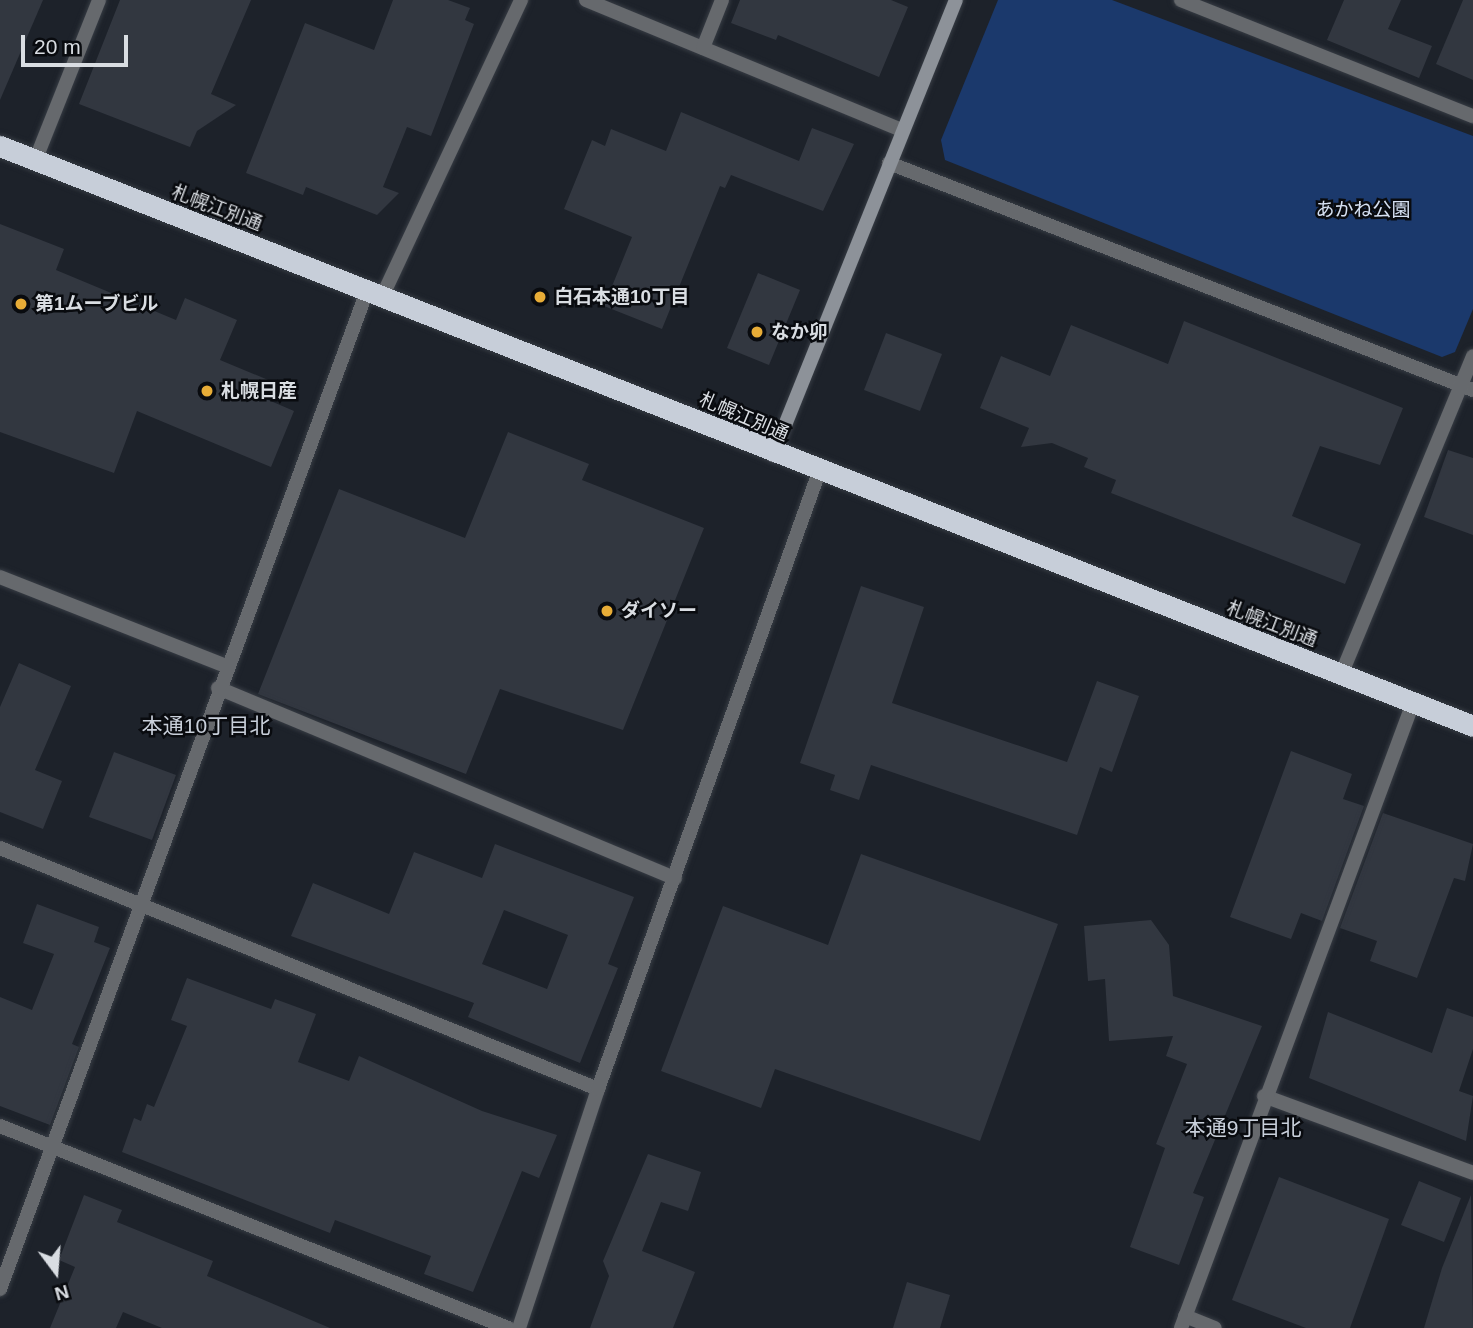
<!DOCTYPE html>
<meta charset="utf-8">
<style>
body{margin:0}
#map{position:relative;width:1473px;height:1328px;overflow:hidden;background:#1d222a;font-family:Helvetica,"Noto Sans JP",sans-serif}
div>[style]{position:absolute}
[style*='--x']{left:calc(var(--x)*1px);top:calc(var(--y)*1px);width:calc(var(--w)*1px);rotate:calc(var(--a)*1deg)}
.green>*{inset:0;background:#1b396c}
.building>*{inset:0;background:#323740}
.roads{filter:drop-shadow(0 0 2px #373c44) drop-shadow(0 0 2px #373c44)}
.street>*{height:14px;margin:-7px;padding:0 7px;transform-origin:7px;border-radius:7px;background:#66696d}
.secondary>*{height:14px;margin:-7px;padding:0 7px;transform-origin:7px;border-radius:7px;background:#8d9299}
.highway>*{height:21px;margin:-10.5px;padding:0 10.5px;transform-origin:10.5px;border-radius:10.5px;background:#c7ced9}
.dots>*{width:19px;height:19px;translate:-50% -50%;box-sizing:border-box;border:4px solid #090b0f;border-radius:50%}
span{translate:-50% -50%;white-space:nowrap;text-align:center;line-height:1.15;-webkit-text-stroke:5px #090b0f;paint-order:stroke}
.street-label{font-size:19px;color:#d9dde2}
.park-label{font-size:19px;color:#d6e1f3}
.poi-label{font-size:19px;color:#d9dde2;font-weight:700}
.left{translate:0 -50%;text-align:left}
.neighbourhood-label{font-size:21px;color:#c8cfda}
.north{position:absolute;left:21px;top:1237px;width:70px;height:70px;-webkit-text-stroke:5px #090b0f;paint-order:stroke;rotate:164deg;font-size:19px;font-weight:700;line-height:28px;text-align:center;color:#d9dde2}
.north::after{content:'';display:block;margin:auto;width:24px;height:32px;background:#d9dde2;clip-path:polygon(50% 0,100% 100%,50% 72%,0 100%)}
.scale{position:absolute;left:21px;top:35px;width:107px;height:32px;box-sizing:border-box;border:4px solid #d9dde2;border-top:0;padding-left:9px;font-size:21px;line-height:24px;white-space:nowrap;color:#d9dde2;-webkit-text-stroke:5px #090b0f;paint-order:stroke}
</style>
<div id="map">
<div class="green">
<div style="clip-path:polygon(998px 0,1112px 0,1473px 136px,1473px 309px,1455px 352px,1442px 357px,945px 160px,941px 140px)"></div>
</div>
<div class="building">
<div style="clip-path:polygon(0 0,43px 0,0 100px)"></div>
<div style="clip-path:polygon(120px 0,251px 0,211px 94px,236px 105px,197px 131px,190px 147px,79px 104px)"></div>
<div style="clip-path:polygon(393px 0,448px 0,470px 8px,465px 20px,474px 24px,431px 136px,407px 127px,383px 187px,399px 193px,377px 215px,306px 187px,303px 195px,246px 173px,305px 23px,374px 50px)"></div>
<div style="clip-path:polygon(740px 0,891px 0,908px 7px,879px 77px,778px 35px,776px 40px,731px 23px)"></div>
<div style="clip-path:polygon(1344px 0,1401px 0,1388px 29px,1432px 46px,1419px 78px,1327px 40px)"></div>
<div style="clip-path:polygon(1463px 0,1473px 0,1473px 80px,1436px 64px)"></div>
<div style="clip-path:polygon(681px 112px,799px 161px,812px 128px,854px 144px,823px 211px,731px 175px,725px 188px,720px 186px,662px 329px,604px 306px,632px 237px,564px 209px,592px 140px,605px 146px,611px 129px,666px 151px)"></div>
<div style="clip-path:polygon(0 224px,64px 249px,56px 270px,176px 320px,185px 298px,237px 320px,220px 360px,273px 382px,266px 399px,294px 411px,271px 467px,137px 411px,114px 473px,0 432px)"></div>
<div style="clip-path:polygon(758px 273px,800px 290px,769px 365px,727px 348px)"></div>
<div style="clip-path:polygon(1184px 321px,1403px 408px,1380px 465px,1320px 446px,1292px 516px,1361px 544px,1345px 584px,1111px 493px,1116px 480px,1084px 467px,1088px 458px,1052px 443px,1021px 447px,1029px 428px,980px 408px,1001px 356px,1050px 376px,1071px 325px,1168px 364px)"></div>
<div style="clip-path:polygon(886px 333px,942px 354px,920px 411px,864px 390px)"></div>
<div style="clip-path:polygon(508px 432px,589px 464px,582px 480px,704px 528px,623px 730px,500px 689px,466px 774px,258px 694px,339px 489px,465px 538px)"></div>
<div style="clip-path:polygon(1448px 450px,1473px 458px,1473px 535px,1424px 517px)"></div>
<div style="clip-path:polygon(861px 586px,924px 607px,892px 703px,1067px 762px,1097px 681px,1139px 696px,1112px 772px,1100px 767px,1077px 835px,871px 765px,859px 800px,830px 790px,835px 775px,800px 763px)"></div>
<div style="clip-path:polygon(19px 663px,71px 686px,35px 770px,62px 781px,43px 829px,0 812px,0 707px)"></div>
<div style="clip-path:polygon(1291px 751px,1352px 774px,1343px 799px,1364px 806px,1322px 921px,1301px 913px,1291px 939px,1230px 917px)"></div>
<div style="clip-path:polygon(114px 752px,176px 775px,152px 840px,89px 817px)"></div>
<div style="clip-path:polygon(1383px 813px,1473px 844px,1465px 881px,1454px 878px,1417px 978px,1370px 961px,1377px 941px,1340px 928px)"></div>
<div style="clip-path:polygon(evenodd,495px 844px,634px 897px,608px 964px,618px 968px,580px 1063px,468px 1017px,474px 1003px,291px 936px,313px 883px,389px 914px,414px 852px,482px 878px,495px 844px,504px 910px,568px 935px,547px 989px,482px 964px,504px 910px)"></div>
<div style="clip-path:polygon(861px 854px,1058px 924px,980px 1141px,775px 1069px,761px 1108px,661px 1071px,723px 906px,828px 945px)"></div>
<div style="clip-path:polygon(37px 904px,99px 927px,94px 942px,110px 948px,72px 1044px,79px 1047px,50px 1125px,0 1106px,0 997px,32px 1010px,54px 954px,23px 943px)"></div>
<div style="clip-path:polygon(1151px 920px,1169px 945px,1173px 996px,1262px 1026px,1193px 1193px,1204px 1197px,1179px 1265px,1130px 1247px,1165px 1148px,1156px 1144px,1187px 1064px,1166px 1056px,1173px 1036px,1109px 1041px,1105px 979px,1088px 981px,1084px 926px)"></div>
<div style="clip-path:polygon(187px 978px,271px 1009px,275px 999px,316px 1014px,298px 1062px,349px 1081px,359px 1056px,482px 1111px,557px 1135px,539px 1178px,522px 1171px,473px 1292px,424px 1274px,431px 1256px,335px 1220px,330px 1233px,122px 1152px,134px 1118px,141px 1121px,147px 1104px,154px 1107px,187px 1026px,171px 1020px)"></div>
<div style="clip-path:polygon(1447px 1008px,1473px 1017px,1473px 1049px,1459px 1091px,1473px 1096px,1466px 1141px,1309px 1078px,1328px 1012px,1432px 1053px)"></div>
<div style="clip-path:polygon(648px 1154px,701px 1172px,688px 1211px,661px 1202px,642px 1251px,695px 1272px,673px 1328px,590px 1328px,609px 1276px,603px 1261px)"></div>
<div style="clip-path:polygon(1279px 1177px,1389px 1219px,1350px 1328px,1306px 1328px,1232px 1300px)"></div>
<div style="clip-path:polygon(1419px 1181px,1461px 1198px,1444px 1242px,1401px 1225px)"></div>
<div style="clip-path:polygon(84px 1195px,122px 1210px,117px 1222px,213px 1261px,207px 1276px,330px 1328px,162px 1328px,123px 1312px,116px 1328px,50px 1328px,75px 1267px,59px 1260px)"></div>
<div style="clip-path:polygon(1471px 1195px,1473px 1328px,1424px 1328px,1442px 1268px)"></div>
<div style="clip-path:polygon(907px 1282px,950px 1295px,940px 1328px,893px 1328px)"></div>
</div>
<div class="roads">
<div class="street">
<div style="--x:586;--y:0;--w:342;--a:22.4"></div>
<div style="--x:1181;--y:0;--w:314;--a:21.7"></div>
<div style="--x:703;--y:48;--w:52;--a:-68.4"></div>
<div style="--x:35;--y:161;--w:173;--a:-68.3"></div>
<div style="--x:889;--y:163;--w:627;--a:21.24"></div>
<div style="--x:382;--y:297;--w:328;--a:-64.9"></div>
<div style="--x:0;--y:577;--w:243;--a:21.5"></div>
<div style="--x:1341;--y:675;--w:345;--a:-67.5"></div>
<div style="--x:218;--y:688;--w:495;--a:22.6"></div>
<div style="--x:0;--y:848;--w:645;--a:21.95"></div>
<div style="--x:1264;--y:1096;--w:223;--a:20.2"></div>
<div style="--x:0;--y:1126;--w:547;--a:21.68"></div>
<div style="--x:0;--y:1289;--w:1063;--a:-69.81"></div>
<div style="--x:1185;--y:1316;--w:32;--a:22"></div>
<div style="--x:519;--y:1328;--w:252;--a:-71.7"></div>
<div style="--x:598;--y:1089;--w:655;--a:-70.29"></div>
<div style="--x:1181;--y:1328;--w:667;--a:-69.64"></div>
</div>
<div class="secondary">
<div style="--x:773;--y:455;--w:490;--a:-68.1"></div>
</div>
<div class="highway">
<div style="--x:0;--y:146;--w:1583;--a:21.49"></div>
</div>
</div>
<div class="dots">
<div style="left:540px;top:297px;background:#e7ac37"></div>
<div style="left:21px;top:304px;background:#e7ac37"></div>
<div style="left:757px;top:332px;background:#e7ac37"></div>
<div style="left:207px;top:391px;background:#e7ac37"></div>
<div style="left:607px;top:611px;background:#e7ac37"></div>
</div>
<div class="street-label">
<span style="left:217px;top:208px;rotate:21deg">札幌江別通</span>
<span style="left:744px;top:417px;rotate:23deg">札幌江別通</span>
<span style="left:1272px;top:624px;rotate:21deg">札幌江別通</span>
</div>
<div class="park-label">
<span style="left:1363px;top:210px">あかね公園</span>
</div>
<div class="poi-label">
<span class="left" style="left:554px;top:297px">白石本通10丁目</span>
<span class="left" style="left:35px;top:304px">第1ムーブビル</span>
<span class="left" style="left:771px;top:332px">なか卯</span>
<span class="left" style="left:221px;top:391px">札幌日産</span>
<span class="left" style="left:621px;top:611px">ダイソー</span>
</div>
<div class="neighbourhood-label">
<span style="left:206px;top:726px">本通10丁目北</span>
<span style="left:1243px;top:1128px">本通9丁目北</span>
</div>
<div class="north">N</div>
<div class="scale">20 m</div>
</div>
